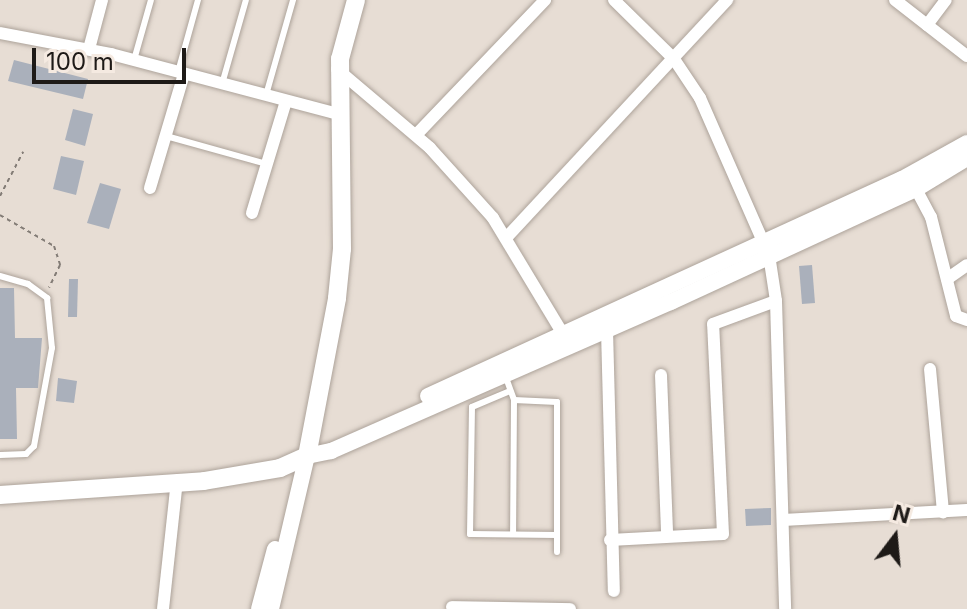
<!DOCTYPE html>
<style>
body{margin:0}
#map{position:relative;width:967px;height:609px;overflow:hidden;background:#e7ddd4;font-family:Inter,sans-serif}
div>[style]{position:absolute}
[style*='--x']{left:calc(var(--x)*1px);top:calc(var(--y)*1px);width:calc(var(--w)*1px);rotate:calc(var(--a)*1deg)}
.building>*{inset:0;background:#aab0bb}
.path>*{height:2px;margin-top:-1px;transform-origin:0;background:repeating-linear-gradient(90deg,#837c76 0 4px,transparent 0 8px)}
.roads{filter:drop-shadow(0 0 2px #ada39a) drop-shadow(0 0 2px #ada39a)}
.service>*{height:6px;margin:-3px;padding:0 3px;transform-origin:3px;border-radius:3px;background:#fff}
.minor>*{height:12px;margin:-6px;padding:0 6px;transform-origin:6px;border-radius:6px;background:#fff}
.tertiary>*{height:16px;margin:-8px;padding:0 8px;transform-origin:8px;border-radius:8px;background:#fff}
.secondary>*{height:18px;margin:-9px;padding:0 9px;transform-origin:9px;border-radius:9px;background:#fff}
span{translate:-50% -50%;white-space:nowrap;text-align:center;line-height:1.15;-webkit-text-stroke:6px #f5eae1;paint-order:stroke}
.north{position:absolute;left:855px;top:497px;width:80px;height:80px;-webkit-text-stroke:6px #f5eae1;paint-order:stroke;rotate:16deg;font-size:22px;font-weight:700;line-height:32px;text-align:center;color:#1e1a17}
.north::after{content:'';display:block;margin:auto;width:28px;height:36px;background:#1e1a17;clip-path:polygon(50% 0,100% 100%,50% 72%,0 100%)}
.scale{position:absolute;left:32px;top:48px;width:154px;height:36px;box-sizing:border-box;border:4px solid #1e1a17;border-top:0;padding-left:10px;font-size:24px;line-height:28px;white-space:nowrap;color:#1e1a17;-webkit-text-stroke:6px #f5eae1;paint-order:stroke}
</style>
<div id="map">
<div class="building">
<div style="clip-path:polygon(14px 60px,88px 79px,83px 99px,8px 81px)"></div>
<div style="clip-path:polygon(73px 109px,93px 114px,85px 146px,65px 140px)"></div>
<div style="clip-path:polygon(61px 156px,84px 161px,76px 195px,53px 189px)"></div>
<div style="clip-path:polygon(100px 183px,121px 189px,109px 229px,87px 223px)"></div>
<div style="clip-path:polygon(812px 265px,815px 303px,802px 304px,799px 266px)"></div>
<div style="clip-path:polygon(69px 279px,78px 279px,77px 317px,68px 317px)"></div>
<div style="clip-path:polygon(0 288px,14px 288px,15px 338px,42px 338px,38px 388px,16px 388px,17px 439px,0 439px)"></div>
<div style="clip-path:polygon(58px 378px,77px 381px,74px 403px,56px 401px)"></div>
<div style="clip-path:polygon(771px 508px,771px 525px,746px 526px,745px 509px)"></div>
</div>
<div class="path">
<div style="--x:0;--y:196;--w:50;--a:-62.4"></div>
<div style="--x:0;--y:215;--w:62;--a:29.9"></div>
<div style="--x:54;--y:246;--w:20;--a:72"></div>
<div style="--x:60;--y:265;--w:25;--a:116"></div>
</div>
<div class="roads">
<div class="service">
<div style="--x:134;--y:60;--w:62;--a:-74.2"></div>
<div style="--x:178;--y:72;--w:75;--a:-74.5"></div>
<div style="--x:222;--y:84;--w:87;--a:-74.1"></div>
<div style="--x:266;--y:95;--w:99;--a:-74.1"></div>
<div style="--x:166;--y:136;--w:104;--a:15.6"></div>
<div style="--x:0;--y:276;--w:29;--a:16"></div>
<div style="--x:28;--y:284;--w:24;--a:36"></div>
<div style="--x:47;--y:298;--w:50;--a:84.3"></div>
<div style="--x:52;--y:348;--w:100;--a:100.4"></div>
<div style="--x:34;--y:446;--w:11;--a:135"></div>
<div style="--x:26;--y:454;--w:26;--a:178"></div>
<div style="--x:505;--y:375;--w:27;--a:70"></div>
<div style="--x:514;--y:400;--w:134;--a:90.4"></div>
<div style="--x:510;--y:391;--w:41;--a:157.2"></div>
<div style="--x:472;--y:407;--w:127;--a:90.9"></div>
<div style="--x:470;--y:534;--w:87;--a:0.7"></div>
<div style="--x:514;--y:400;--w:43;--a:2.7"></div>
<div style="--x:557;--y:402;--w:150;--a:90"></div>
</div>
<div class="minor">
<div style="--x:614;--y:0;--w:84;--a:44.5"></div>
<div style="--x:674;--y:59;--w:47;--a:56.3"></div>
<div style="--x:700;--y:98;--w:171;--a:66.3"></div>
<div style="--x:769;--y:255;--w:47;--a:81.3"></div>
<div style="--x:776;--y:301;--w:308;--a:88.3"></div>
<div style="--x:895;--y:0;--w:91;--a:37.9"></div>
<div style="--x:927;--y:25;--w:31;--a:-53"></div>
<div style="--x:0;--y:33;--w:113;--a:10.7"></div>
<div style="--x:111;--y:54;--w:231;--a:14.8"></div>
<div style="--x:89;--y:49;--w:51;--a:-75.1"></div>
<div style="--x:337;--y:69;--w:122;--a:40.3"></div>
<div style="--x:430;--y:148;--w:94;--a:48"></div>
<div style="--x:493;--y:218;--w:141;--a:58.9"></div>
<div style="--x:416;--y:135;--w:187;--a:-46.3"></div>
<div style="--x:150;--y:188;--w:119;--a:-73.4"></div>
<div style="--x:916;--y:189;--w:32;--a:62"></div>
<div style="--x:931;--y:217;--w:102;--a:75.8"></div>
<div style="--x:956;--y:316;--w:12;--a:20"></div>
<div style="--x:252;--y:213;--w:117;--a:-73.1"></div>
<div style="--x:506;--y:238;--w:325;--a:-47.1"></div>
<div style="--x:947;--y:279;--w:24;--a:-35"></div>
<div style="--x:607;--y:330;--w:261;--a:88.5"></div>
<div style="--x:930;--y:369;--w:144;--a:84.8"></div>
<div style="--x:661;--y:375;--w:158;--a:87.8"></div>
<div style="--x:783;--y:520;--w:184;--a:-3.1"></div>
<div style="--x:610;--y:540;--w:113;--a:-3"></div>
<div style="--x:723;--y:534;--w:210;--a:-92.7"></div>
<div style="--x:713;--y:324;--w:67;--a:-20.1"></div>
<div style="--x:452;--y:607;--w:118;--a:1"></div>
<div style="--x:163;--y:609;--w:129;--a:-83.8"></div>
</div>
<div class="tertiary">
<div style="--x:428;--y:396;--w:521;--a:-24.6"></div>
<div style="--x:902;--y:179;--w:74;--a:-29"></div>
<div style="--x:259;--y:609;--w:62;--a:-75.1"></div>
<div style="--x:271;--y:609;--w:157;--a:-76.8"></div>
<div style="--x:307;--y:456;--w:25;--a:-12"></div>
<div style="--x:331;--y:451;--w:371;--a:-23.7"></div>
<div style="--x:671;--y:302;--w:270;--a:-24.8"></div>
<div style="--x:916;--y:189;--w:60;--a:-31.3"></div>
</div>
<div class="secondary">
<div style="--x:0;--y:495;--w:204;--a:-3.9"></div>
<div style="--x:204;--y:481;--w:77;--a:-9.7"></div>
<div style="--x:280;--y:468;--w:30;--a:-24"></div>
<div style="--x:307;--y:456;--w:161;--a:-79.2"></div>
<div style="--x:337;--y:298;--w:49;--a:-84.2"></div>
<div style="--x:342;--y:249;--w:190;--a:-90.6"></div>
<div style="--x:340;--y:59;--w:61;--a:-74.8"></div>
</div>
</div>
<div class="north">N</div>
<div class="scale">100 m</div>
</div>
